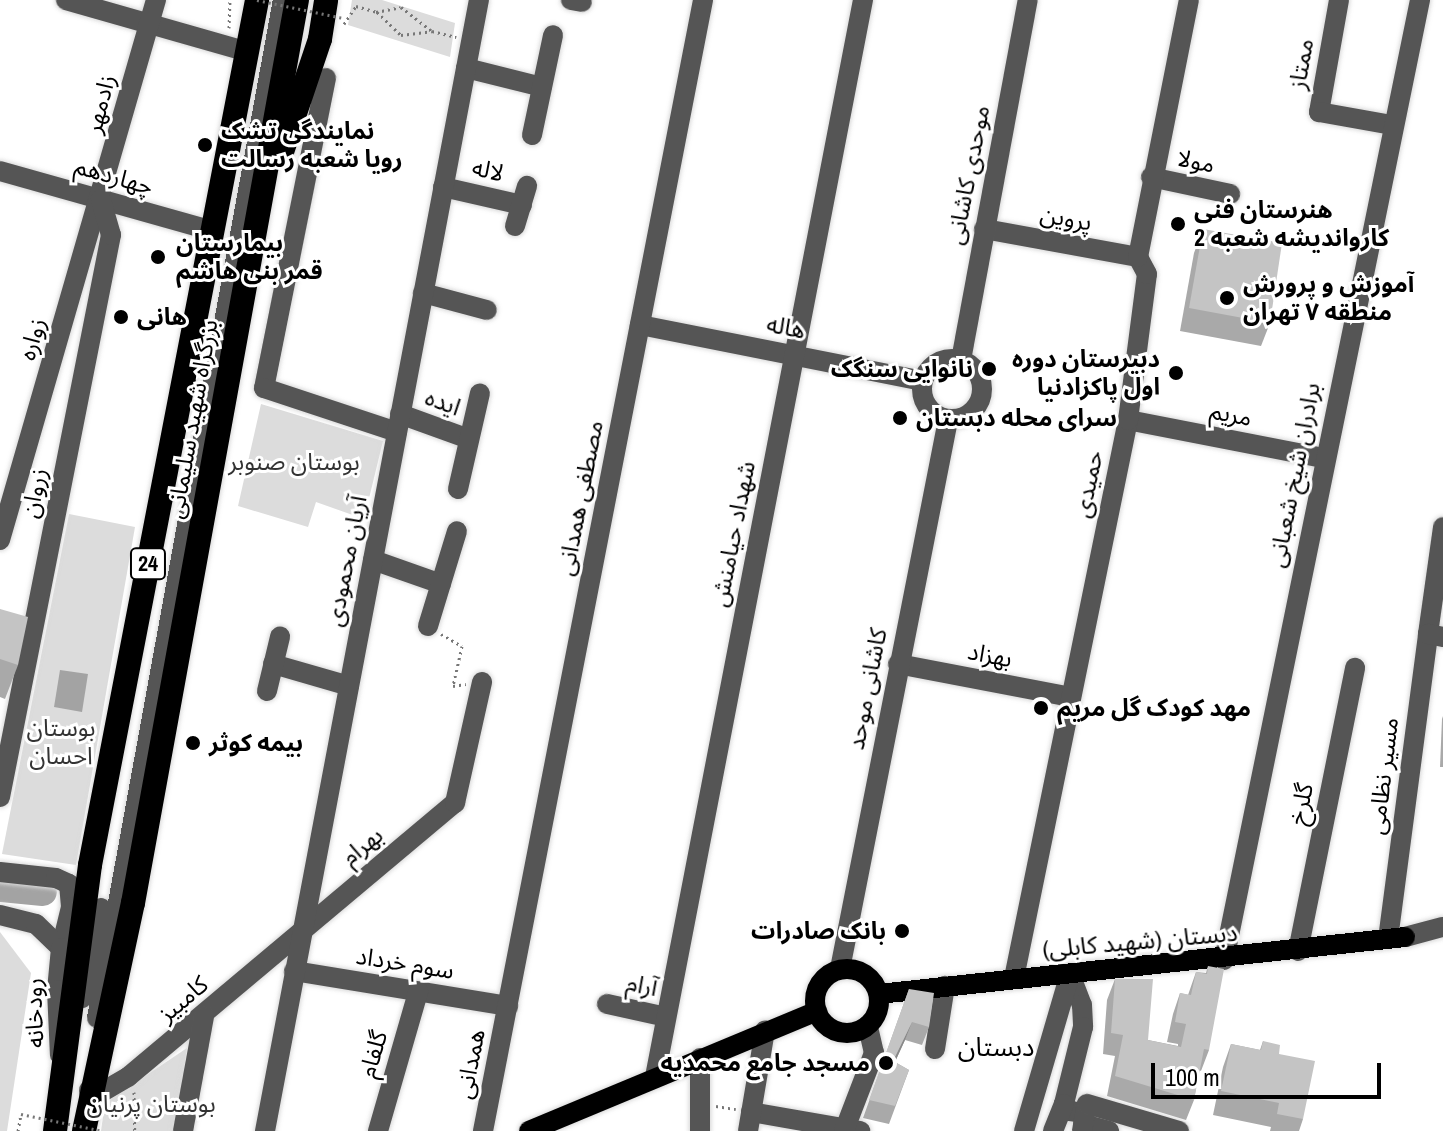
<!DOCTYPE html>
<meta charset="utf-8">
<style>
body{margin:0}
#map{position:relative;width:1443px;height:1131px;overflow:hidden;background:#fff;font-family:"Archivo Narrow","Noto Sans Arabic",sans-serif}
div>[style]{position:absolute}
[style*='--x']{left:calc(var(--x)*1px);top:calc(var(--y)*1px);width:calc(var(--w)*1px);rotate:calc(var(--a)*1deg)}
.green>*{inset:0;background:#dcdcdc}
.water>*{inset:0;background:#a3a3a3}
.river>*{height:28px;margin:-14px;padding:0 14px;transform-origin:14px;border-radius:14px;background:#a3a3a3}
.path>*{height:3px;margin-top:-1.5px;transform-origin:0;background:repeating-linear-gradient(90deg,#777 0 2px,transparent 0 6px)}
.roads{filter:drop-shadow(0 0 2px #dbdbdb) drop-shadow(0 0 2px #dbdbdb)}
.minor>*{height:20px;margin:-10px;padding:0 10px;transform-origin:10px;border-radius:10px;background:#555}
.minor>.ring{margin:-10px;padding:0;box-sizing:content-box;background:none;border:20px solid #555;border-radius:50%}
.major>*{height:20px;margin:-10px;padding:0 10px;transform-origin:10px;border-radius:10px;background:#000}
.major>.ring{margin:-10px;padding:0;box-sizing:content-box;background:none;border:20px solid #000;border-radius:50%}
.highway>*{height:24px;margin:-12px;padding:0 12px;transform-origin:12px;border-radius:12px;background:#000}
.path-bridge>*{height:3px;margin-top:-1.5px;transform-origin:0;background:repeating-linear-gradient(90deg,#777 0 2px,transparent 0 6px)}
.wall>*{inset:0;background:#a9a9a9}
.shaded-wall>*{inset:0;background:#898989}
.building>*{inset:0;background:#c4c4c4}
.dots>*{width:22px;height:22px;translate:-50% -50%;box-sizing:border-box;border:4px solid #fff;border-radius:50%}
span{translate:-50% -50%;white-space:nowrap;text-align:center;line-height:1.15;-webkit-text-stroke:6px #fff;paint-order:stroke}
.shield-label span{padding:2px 6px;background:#fff;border:2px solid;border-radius:6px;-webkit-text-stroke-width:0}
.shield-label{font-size:22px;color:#000;font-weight:700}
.street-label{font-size:24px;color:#000}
.poi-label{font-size:24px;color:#000;font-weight:700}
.left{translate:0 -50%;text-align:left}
.right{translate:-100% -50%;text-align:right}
.park-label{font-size:24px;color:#333}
.neighbourhood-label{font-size:26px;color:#000}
.scale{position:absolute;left:1151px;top:1063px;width:230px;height:36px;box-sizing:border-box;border:4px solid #000;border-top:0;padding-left:10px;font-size:24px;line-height:28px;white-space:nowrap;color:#000;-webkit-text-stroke:6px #fff;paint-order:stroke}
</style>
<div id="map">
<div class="green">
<div style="clip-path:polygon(352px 0,382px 0,455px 23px,450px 57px,348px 25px)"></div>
<div style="clip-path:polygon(261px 404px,383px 441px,364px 519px,316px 502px,308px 527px,238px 506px)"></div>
<div style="clip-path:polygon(69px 514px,135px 527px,76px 865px,2px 854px)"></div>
<div style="clip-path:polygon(0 932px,31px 973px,7px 1131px,0 1131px)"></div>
<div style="clip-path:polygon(187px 1048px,175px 1131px,101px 1131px,105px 1103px)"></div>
</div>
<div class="water">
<div style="clip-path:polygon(60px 670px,88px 674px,82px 712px,54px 707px)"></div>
</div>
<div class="river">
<div style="--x:0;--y:888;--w:43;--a:5.3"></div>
</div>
<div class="path">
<div style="--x:376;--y:12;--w:25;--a:-11"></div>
<div style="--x:401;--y:7;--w:39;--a:38"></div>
<div style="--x:344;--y:24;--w:22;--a:-56"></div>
<div style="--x:356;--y:6;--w:22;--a:16"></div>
<div style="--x:377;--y:12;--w:33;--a:44"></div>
<div style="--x:401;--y:35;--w:31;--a:-7"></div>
<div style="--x:432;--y:31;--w:25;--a:14"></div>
<div style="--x:229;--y:28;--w:28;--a:-88"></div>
<div style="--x:441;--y:634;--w:24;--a:30"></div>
<div style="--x:462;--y:646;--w:41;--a:102.7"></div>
<div style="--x:453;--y:686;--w:13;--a:-9"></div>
<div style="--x:134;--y:1092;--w:39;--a:89"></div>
<div style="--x:716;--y:1106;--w:20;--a:9"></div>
<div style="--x:18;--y:1131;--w:17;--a:-80"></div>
</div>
<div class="roads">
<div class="minor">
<div style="--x:66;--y:0;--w:189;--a:15.9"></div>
<div style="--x:571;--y:0;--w:11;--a:10"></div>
<div style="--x:1339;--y:0;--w:114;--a:100.1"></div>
<div style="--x:1319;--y:112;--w:74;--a:10.1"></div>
<div style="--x:466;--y:68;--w:78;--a:14"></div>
<div style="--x:326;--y:78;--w:316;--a:101.3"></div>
<div style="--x:264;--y:388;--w:140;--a:18.3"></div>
<div style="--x:532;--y:135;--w:102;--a:-78.1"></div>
<div style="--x:0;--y:171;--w:222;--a:15.7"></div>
<div style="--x:1151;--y:177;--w:81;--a:12.1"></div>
<div style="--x:443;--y:187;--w:81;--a:12.8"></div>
<div style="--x:515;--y:226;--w:42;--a:-73.3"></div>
<div style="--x:984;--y:229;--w:157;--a:10.3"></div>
<div style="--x:423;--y:293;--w:66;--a:14.9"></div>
<div style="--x:640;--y:325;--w:288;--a:11.2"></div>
<div class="ring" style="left:922px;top:359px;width:40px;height:40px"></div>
<div style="--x:961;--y:360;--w:366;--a:-79.5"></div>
<div style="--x:400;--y:414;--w:73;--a:19.9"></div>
<div style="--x:1128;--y:420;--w:200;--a:11"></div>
<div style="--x:458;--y:489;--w:98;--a:-77.1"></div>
<div style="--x:0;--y:540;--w:562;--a:-73.89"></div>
<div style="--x:373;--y:560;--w:72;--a:19.4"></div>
<div style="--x:428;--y:626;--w:99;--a:-73"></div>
<div style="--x:1428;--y:634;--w:108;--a:-82"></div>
<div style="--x:273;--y:664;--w:79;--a:16.1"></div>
<div style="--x:898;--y:664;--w:176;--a:10.8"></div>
<div style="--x:267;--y:691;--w:56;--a:-76.5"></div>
<div style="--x:0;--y:797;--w:573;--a:-78.83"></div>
<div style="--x:111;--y:235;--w:37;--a:-106"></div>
<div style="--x:0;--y:872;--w:56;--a:6.1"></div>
<div style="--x:56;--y:878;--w:14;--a:25"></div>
<div style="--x:69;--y:884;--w:23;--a:85"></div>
<div style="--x:71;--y:907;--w:42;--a:103.7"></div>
<div style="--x:0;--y:915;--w:37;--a:14"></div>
<div style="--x:36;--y:924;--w:35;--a:44"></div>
<div style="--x:61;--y:948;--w:42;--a:95.4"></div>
<div style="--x:57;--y:990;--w:65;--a:87.4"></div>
<div style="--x:1405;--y:937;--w:39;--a:-15"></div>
<div style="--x:1388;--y:939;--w:308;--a:-82.5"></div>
<div style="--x:1428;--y:634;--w:15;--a:11"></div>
<div style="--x:1298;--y:951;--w:289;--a:-78.6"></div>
<div style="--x:1224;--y:960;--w:980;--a:-78.46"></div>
<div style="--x:840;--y:969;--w:560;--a:-78.87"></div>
<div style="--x:294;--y:971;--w:217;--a:9.3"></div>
<div style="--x:1070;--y:974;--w:33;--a:69"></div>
<div style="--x:1082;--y:1005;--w:22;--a:87"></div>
<div style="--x:1083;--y:1027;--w:79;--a:103.9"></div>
<div style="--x:1064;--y:1104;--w:9;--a:49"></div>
<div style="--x:1070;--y:1111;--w:15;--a:8"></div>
<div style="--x:1014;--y:978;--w:570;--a:-78.45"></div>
<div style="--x:1128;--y:420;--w:147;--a:-82.6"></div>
<div style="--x:1147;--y:274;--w:19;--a:-118"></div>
<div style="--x:1138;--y:257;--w:262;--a:-78.8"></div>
<div style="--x:82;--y:998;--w:92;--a:-78.1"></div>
<div style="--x:607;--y:1004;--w:60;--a:12.4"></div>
<div style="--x:97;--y:1018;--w:1035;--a:-79.65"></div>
<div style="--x:935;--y:1049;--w:64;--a:-81"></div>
<div style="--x:655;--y:1077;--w:1097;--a:-79.07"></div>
<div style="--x:89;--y:1090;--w:9;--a:84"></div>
<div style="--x:90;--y:1099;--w:44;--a:-30.1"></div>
<div style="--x:128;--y:1077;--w:427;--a:-40"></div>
<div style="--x:455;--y:803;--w:124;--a:-77.4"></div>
<div style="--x:751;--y:1112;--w:111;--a:9.9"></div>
<div style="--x:1083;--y:1124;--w:27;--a:15"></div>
<div style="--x:183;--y:1131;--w:116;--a:-79.6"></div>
<div style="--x:265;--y:1131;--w:1151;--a:-79.29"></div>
<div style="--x:378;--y:1131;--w:145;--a:-73.9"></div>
<div style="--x:483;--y:1131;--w:1152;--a:-78.99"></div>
<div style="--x:700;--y:1131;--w:73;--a:-90"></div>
<div style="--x:748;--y:1131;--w:102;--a:-80.4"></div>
<div style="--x:844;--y:1131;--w:84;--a:-69"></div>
<div style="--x:874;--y:1053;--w:28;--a:-103"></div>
<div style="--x:1024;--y:1131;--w:164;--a:-73.7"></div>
<div style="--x:1053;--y:1131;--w:29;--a:-68"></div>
<div style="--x:1082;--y:1131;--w:27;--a:-80"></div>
<div style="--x:1087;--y:1104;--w:96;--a:16.4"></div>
</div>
<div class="major">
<div class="ring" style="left:815px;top:969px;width:44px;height:44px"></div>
<div style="--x:879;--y:994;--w:529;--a:-6.18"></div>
<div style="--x:529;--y:1131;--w:312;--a:-22.6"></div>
</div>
<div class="highway">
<div style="--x:282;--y:152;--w:119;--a:-71.4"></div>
<div style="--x:320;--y:39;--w:39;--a:-81"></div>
<div style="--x:55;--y:1131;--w:268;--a:-82.5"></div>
<div style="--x:90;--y:865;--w:881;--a:-79.07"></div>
<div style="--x:84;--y:1131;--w:233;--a:-77.9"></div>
<div style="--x:133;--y:903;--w:918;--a:-79.71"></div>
</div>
</div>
<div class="path-bridge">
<div style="--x:257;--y:0;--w:88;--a:11.8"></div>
<div style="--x:21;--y:1114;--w:84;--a:11.7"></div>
</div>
<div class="wall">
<div style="clip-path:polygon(1203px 229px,1270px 323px,1261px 346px,1180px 331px,1194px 253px)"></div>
<div style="clip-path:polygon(0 609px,18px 665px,5px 699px,0 697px)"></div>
<div style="clip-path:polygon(1443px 716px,1443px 767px,1440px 767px,1442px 719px)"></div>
<div style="clip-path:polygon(1208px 966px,1209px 1050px,1201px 1071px,1199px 1070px,1194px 1100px,1186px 1120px,1107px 1096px,1115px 1056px,1103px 1054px,1107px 1000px,1115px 979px,1148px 1040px,1178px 1046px,1178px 1044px,1167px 1042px,1173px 1014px,1180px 993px,1188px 995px,1196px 972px,1206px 973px)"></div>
<div style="clip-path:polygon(909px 989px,929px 1027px,922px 1045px,905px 1040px,895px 1062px,909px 1070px,889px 1124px,863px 1118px)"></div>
<div style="clip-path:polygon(1263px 1041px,1279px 1054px,1303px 1119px,1299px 1131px,1270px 1131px,1271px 1127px,1213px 1115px,1223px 1067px,1231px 1044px,1260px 1050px)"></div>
</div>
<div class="shaded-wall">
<div style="clip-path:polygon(912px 1022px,905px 1040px,887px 1079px,893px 1061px)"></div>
</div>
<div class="building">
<div style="clip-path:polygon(1203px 229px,1282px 243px,1270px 323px,1189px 308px)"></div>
<div style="clip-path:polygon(0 609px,28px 617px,18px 665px,0 659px)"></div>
<div style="clip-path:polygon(1208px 966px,1224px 969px,1209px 1050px,1204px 1049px,1194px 1100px,1115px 1076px,1123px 1035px,1111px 1033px,1115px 979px,1153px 979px,1148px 1040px,1181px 1047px,1186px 1024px,1175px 1022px,1180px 993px,1191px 995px,1196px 972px,1207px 974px)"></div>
<div style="clip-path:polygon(909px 989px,934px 993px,929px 1027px,912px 1022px,893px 1061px,909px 1070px,895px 1106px,869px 1100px)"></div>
<div style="clip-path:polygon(1263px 1041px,1280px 1045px,1279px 1054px,1315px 1061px,1303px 1119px,1277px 1114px,1279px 1103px,1221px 1091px,1231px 1044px,1261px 1050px)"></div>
</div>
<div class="dots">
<div style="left:205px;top:145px;background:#000"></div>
<div style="left:1178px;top:224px;background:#000"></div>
<div style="left:158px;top:257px;background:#000"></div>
<div style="left:1227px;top:298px;background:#000"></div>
<div style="left:121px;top:317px;background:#000"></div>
<div style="left:989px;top:369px;background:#000"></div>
<div style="left:1176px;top:373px;background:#000"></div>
<div style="left:900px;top:418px;background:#000"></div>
<div style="left:1041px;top:708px;background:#000"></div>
<div style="left:193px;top:743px;background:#000"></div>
<div style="left:902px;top:931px;background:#000"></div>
<div style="left:886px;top:1063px;background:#000"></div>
</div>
<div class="shield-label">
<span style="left:148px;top:564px">24</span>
</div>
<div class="street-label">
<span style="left:1301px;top:64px;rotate:-80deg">ممتاز</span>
<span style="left:100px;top:104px;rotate:-75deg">زادمهر</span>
<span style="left:1196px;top:161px;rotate:12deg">مولا</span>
<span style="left:488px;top:170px;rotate:13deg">لاله</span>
<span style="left:968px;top:175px;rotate:-79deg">موحدی کاشانی</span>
<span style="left:114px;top:176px;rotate:16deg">چهاردهم</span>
<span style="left:1066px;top:218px;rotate:10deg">پروین</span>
<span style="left:786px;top:327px;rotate:11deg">هاله</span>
<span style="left:32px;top:339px;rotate:-74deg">زواره</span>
<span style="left:443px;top:402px;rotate:20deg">ایده</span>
<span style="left:1231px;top:414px;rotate:11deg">مریم</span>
<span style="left:192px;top:419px;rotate:-80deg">بزرگراه شهید سلیمانی</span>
<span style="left:1294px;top:475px;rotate:-79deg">برادران شیخ شعبانی</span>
<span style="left:1088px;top:484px;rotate:-78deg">حمیدی</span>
<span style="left:34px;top:493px;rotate:-79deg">زروان</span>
<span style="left:580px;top:498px;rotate:-79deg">مصطفی همدانی</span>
<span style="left:733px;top:534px;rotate:-79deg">شهداد حیامنش</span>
<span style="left:346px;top:561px;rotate:-79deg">آریان محمودی</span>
<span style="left:990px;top:655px;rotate:11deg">بهزاد</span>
<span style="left:867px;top:689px;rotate:-79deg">کاشانی موحد</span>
<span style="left:1383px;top:776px;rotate:-83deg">مسیر نظامی</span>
<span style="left:1301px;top:804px;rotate:-79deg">گلرخ</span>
<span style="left:362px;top:846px;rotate:-39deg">بهرام</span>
<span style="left:1140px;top:941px;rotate:-5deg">دبستان (شهید کابلی)</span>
<span style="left:405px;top:963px;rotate:9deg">سوم خرداد</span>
<span style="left:642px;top:985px;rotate:12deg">آرام</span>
<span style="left:183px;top:999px;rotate:-40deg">کامبیز</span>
<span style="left:34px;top:1013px;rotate:-92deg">رودخانه</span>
<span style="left:373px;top:1054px;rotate:-74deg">گلفام</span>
<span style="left:470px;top:1064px;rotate:-79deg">همدانی</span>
</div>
<div class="poi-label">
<span class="left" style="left:221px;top:145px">نمایندگی تشک<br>رویا شعبه رسالت</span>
<span class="left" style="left:1194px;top:224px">هنرستان فنی<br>کارواندیشه شعبه 2</span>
<span class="left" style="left:176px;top:257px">بیمارستان<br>قمر بنی هاشم</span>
<span class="left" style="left:1243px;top:298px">آموزش و پرورش<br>منطقه ۷ تهران</span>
<span class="left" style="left:137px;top:317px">هانی</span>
<span class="right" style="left:1160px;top:373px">دبیرستان دوره<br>اول پاکزادنیا</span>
<span class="right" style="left:973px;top:369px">نانوایی سنگک</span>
<span class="left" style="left:916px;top:418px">سرای محله دبستان</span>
<span class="left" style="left:1057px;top:708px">مهد کودک گل مریم</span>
<span class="left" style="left:209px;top:743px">بیمه کوثر</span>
<span class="right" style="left:886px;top:931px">بانک صادرات</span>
<span class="right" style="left:870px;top:1063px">مسجد جامع محمدیه</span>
</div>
<div class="park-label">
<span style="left:294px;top:462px">بوستان صنوبر</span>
<span style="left:61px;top:742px">بوستان<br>احسان</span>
<span style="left:151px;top:1104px">بوستان پرنیان</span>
</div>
<div class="neighbourhood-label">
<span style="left:996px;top:1047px">دبستان</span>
</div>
<div class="scale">100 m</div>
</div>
